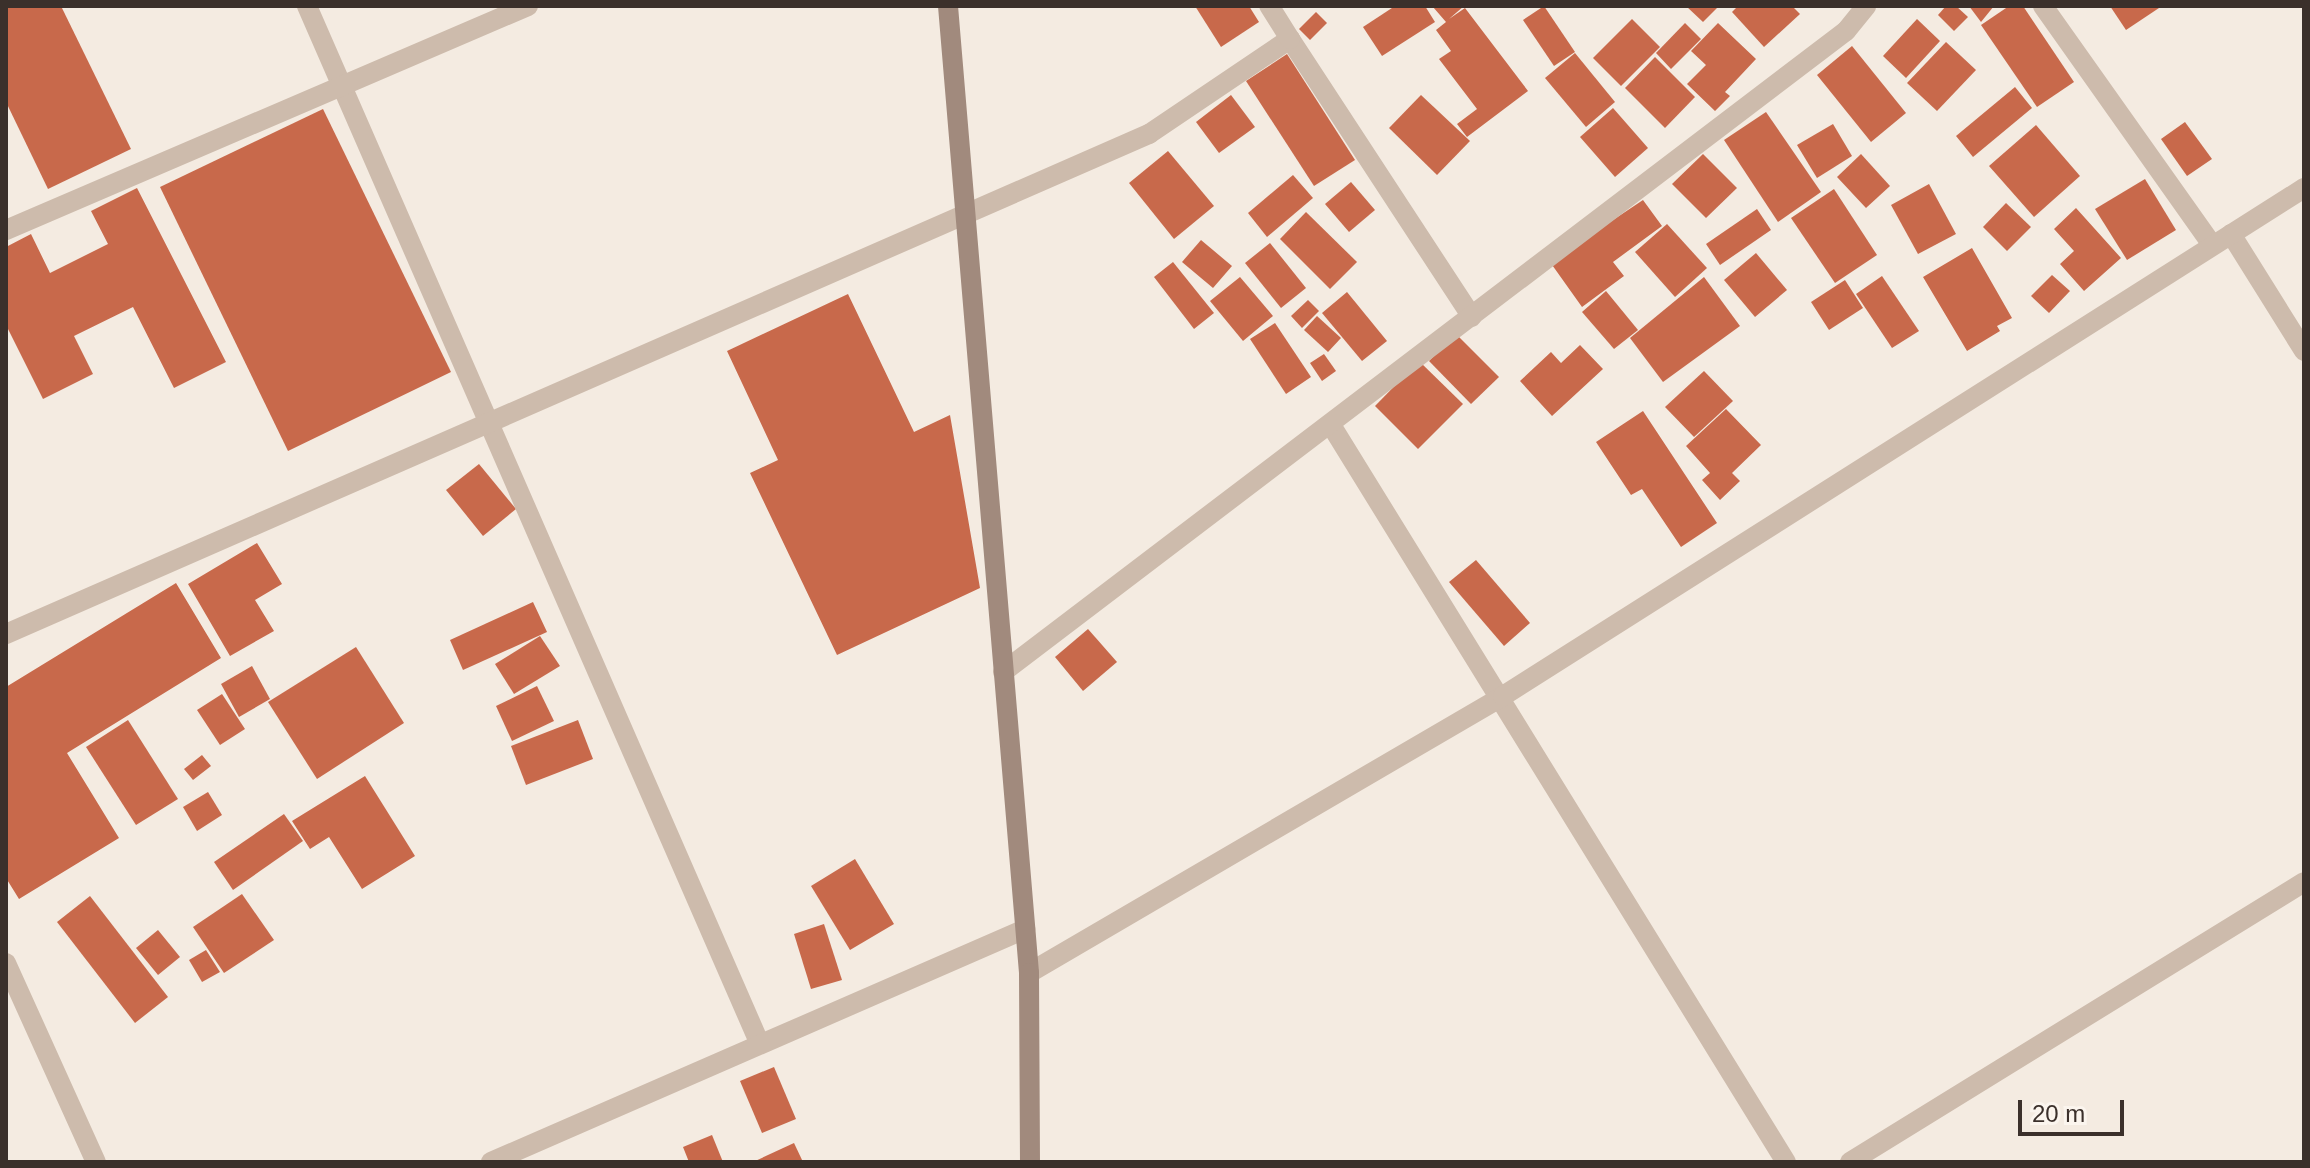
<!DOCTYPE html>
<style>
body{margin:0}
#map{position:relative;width:2310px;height:1168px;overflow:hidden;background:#f4ebe1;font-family:Arial,sans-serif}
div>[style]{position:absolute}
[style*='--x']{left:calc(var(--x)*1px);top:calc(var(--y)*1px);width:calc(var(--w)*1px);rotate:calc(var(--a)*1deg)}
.building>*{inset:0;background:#c8694b}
.street>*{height:20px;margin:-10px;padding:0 10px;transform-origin:10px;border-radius:10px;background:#cdbbac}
.secondary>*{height:20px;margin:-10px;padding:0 10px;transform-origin:10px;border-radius:10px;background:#a18a7d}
span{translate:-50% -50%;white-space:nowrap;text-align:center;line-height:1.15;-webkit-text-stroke:7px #fbf5ee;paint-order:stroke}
.frame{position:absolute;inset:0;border:8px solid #3b302b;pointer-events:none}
.scale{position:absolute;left:2018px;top:1100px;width:106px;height:36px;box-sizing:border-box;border:4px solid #3b302b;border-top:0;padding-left:10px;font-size:24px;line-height:28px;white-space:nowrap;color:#3b302b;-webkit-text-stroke:6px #fbf5ee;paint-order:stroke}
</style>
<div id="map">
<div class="building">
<div style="clip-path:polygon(6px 6px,61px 6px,131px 149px,48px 189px,6px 102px)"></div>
<div style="clip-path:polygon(1195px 6px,1249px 6px,1259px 22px,1221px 47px)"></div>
<div style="clip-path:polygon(1395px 6px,1425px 6px,1435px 22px,1382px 56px,1363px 27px)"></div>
<div style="clip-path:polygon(1464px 6px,1449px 19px,1465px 8px,1528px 91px,1467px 137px,1457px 124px,1477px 109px,1439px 59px,1451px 51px,1436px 30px,1446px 22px,1433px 7px)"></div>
<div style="clip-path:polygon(1544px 6px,1575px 52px,1554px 66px,1523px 20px)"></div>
<div style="clip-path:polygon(1686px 6px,1719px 6px,1703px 22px)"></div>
<div style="clip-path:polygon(1738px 6px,1792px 6px,1800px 14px,1764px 47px,1732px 12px)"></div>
<div style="clip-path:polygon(1946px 6px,1956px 6px,1968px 17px,1954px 31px,1938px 15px)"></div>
<div style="clip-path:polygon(1969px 6px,1994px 6px,1981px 22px)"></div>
<div style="clip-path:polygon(2009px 6px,2023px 6px,2074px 82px,2037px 107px,1981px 25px)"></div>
<div style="clip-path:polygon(2110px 6px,2162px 6px,2126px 30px)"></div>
<div style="clip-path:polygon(1316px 12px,1327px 23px,1310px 40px,1299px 29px)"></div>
<div style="clip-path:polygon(1632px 19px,1660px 47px,1621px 86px,1593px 58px)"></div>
<div style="clip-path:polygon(1917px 19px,1940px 41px,1906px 78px,1883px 56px)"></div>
<div style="clip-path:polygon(1685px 23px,1701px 39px,1671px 69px,1656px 53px)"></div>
<div style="clip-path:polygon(1718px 23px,1756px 59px,1725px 92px,1730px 96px,1715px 111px,1687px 84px,1706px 65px,1691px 51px)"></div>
<div style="clip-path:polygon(1946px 42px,1976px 70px,1937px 111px,1907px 83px)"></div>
<div style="clip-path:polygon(1852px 46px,1906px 113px,1871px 142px,1817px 75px)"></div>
<div style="clip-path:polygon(1575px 53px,1615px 102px,1586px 127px,1545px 78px)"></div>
<div style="clip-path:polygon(1287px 54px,1355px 160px,1314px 186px,1246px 81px)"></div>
<div style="clip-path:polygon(1655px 57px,1695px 97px,1665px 128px,1625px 88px)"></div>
<div style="clip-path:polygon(2015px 87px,2032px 108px,1973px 157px,1956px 136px)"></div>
<div style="clip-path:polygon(1231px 95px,1255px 127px,1219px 153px,1196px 122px)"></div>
<div style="clip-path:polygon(1421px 95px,1470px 141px,1437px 175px,1389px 128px)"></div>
<div style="clip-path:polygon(1613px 108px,1648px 148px,1615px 177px,1580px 137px)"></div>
<div style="clip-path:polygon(323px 109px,451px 372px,288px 451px,160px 187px)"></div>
<div style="clip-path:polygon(1766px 112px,1821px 192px,1778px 222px,1724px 140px)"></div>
<div style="clip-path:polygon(2185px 122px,2212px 159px,2187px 176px,2161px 139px)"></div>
<div style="clip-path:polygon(1833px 124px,1852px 156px,1817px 178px,1797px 145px)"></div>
<div style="clip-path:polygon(2036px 125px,2080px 176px,2034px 217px,1989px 166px)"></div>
<div style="clip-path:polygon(1168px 151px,1214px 206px,1174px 239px,1129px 183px)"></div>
<div style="clip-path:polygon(1703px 154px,1737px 188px,1706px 218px,1672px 184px)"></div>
<div style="clip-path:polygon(1861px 154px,1890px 186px,1866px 208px,1837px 177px)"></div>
<div style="clip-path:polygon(1293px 175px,1313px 198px,1267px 237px,1248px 213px)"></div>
<div style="clip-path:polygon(2145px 179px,2176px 230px,2127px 260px,2095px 209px)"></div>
<div style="clip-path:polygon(1351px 182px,1375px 210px,1349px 232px,1325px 204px)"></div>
<div style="clip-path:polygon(1929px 184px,1956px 234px,1918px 254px,1891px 205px)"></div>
<div style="clip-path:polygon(137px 188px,226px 362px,174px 388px,133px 307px,74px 336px,93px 374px,43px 399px,6px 325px,6px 247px,31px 234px,50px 273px,108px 244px,91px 211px)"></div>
<div style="clip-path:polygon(1834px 189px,1877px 255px,1835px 283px,1791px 218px)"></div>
<div style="clip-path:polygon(1643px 200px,1662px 226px,1613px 262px,1624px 276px,1582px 307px,1550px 262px)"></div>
<div style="clip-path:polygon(2006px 203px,2031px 227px,2007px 251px,1983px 227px)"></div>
<div style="clip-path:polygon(2076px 208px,2121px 258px,2084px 291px,2060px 264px,2074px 251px,2054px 229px)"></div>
<div style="clip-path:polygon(1757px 209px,1771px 230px,1720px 265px,1706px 244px)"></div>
<div style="clip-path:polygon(1306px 212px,1357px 262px,1330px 289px,1280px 239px)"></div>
<div style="clip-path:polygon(1667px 224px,1707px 268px,1675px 297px,1635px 252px)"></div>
<div style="clip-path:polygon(1201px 240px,1232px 266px,1213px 288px,1182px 262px)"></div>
<div style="clip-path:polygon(1270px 243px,1306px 288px,1281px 308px,1245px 263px)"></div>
<div style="clip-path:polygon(1972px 248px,2012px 318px,1997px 326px,2000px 331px,1967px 351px,1923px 277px)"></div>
<div style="clip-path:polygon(1756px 253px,1787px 290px,1755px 317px,1724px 280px)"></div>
<div style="clip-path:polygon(1173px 262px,1214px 313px,1194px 329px,1154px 277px)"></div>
<div style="clip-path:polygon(2052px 275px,2070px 291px,2049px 313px,2031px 296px)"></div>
<div style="clip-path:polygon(1882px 276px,1919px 331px,1892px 348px,1856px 294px)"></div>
<div style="clip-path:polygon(1240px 277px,1273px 316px,1243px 341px,1210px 301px)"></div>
<div style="clip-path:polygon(1704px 277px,1740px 326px,1663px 382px,1630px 338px)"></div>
<div style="clip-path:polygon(1845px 280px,1863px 308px,1829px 330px,1811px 302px)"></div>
<div style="clip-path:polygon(1606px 291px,1638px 330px,1614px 349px,1582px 312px)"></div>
<div style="clip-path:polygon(1347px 292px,1387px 341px,1362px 361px,1322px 313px)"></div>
<div style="clip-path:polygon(848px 294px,914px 432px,950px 415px,980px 588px,837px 655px,750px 473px,778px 460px,727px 351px)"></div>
<div style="clip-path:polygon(1308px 300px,1319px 311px,1302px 328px,1291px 316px)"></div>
<div style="clip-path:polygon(1317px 316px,1341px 338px,1328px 352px,1304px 330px)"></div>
<div style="clip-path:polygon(1275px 323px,1311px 377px,1286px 394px,1250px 339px)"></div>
<div style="clip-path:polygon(1456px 334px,1499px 377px,1471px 404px,1429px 361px)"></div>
<div style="clip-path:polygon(1580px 345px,1603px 369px,1552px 416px,1520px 381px,1551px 352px,1561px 363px)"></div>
<div style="clip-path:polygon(1324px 354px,1336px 371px,1322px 381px,1310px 363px)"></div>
<div style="clip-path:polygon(1419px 361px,1463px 404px,1418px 449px,1375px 406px)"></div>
<div style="clip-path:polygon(1704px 371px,1733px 401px,1694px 437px,1665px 407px)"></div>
<div style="clip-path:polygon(1726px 409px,1761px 445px,1732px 473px,1740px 481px,1720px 500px,1702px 480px,1710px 473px,1686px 446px)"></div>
<div style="clip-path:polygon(1643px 411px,1717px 523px,1681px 547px,1642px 489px,1631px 495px,1596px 442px)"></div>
<div style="clip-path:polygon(479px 464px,516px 509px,483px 536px,446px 490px)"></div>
<div style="clip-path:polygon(257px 543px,282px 584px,255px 600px,274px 631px,230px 656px,188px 584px)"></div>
<div style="clip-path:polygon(1476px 560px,1530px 623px,1504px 646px,1449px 582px)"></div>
<div style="clip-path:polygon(176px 583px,221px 658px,67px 753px,119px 838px,19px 899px,6px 878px,6px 687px)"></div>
<div style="clip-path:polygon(533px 602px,547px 632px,463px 670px,450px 640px)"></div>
<div style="clip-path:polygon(1088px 629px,1117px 662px,1083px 691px,1055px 657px)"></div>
<div style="clip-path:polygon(540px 636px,560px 666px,514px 694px,495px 664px)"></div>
<div style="clip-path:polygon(356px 647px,404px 723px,317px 779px,268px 702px)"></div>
<div style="clip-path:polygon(252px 666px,270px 699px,239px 717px,221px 684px)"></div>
<div style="clip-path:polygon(537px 686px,554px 721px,512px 741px,496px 706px)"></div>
<div style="clip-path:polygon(222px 694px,245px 729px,220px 745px,197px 710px)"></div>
<div style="clip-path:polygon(128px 720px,178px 799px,136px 825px,86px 747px)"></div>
<div style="clip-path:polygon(578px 720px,593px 759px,526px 785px,511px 746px)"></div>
<div style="clip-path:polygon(202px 755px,211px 766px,193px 780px,184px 769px)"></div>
<div style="clip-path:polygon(365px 776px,415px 856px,362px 889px,329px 837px,310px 849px,292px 821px)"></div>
<div style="clip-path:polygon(208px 792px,222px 815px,197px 831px,183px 807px)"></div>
<div style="clip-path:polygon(284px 814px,303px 841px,233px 890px,214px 862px)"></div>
<div style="clip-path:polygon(855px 859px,894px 924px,850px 950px,811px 886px)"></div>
<div style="clip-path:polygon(242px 894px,274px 940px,224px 973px,193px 927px)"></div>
<div style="clip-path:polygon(90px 896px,168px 997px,135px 1023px,57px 922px)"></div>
<div style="clip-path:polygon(824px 924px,842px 980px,811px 989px,794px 934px)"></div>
<div style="clip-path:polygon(158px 930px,180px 957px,158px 975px,136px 948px)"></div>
<div style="clip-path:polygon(206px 950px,220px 972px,202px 982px,189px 960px)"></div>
<div style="clip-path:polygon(774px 1067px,796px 1119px,762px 1133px,740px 1081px)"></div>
<div style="clip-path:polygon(712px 1135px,723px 1162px,689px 1162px,683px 1147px)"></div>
<div style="clip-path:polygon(794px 1143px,803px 1162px,753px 1162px)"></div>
</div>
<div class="street">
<div style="--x:307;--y:6;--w:1130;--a:66.43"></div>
<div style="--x:2043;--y:6;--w:293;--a:54.7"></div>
<div style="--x:1290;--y:39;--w:332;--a:56.8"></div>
<div style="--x:6;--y:230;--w:568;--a:-23.23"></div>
<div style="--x:2231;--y:234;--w:138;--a:58"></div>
<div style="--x:1331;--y:425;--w:866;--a:58.31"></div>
<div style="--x:6;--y:634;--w:1248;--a:-23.63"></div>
<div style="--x:1149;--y:134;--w:170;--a:-34"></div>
<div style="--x:1290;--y:39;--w:39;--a:-122"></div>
<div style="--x:1003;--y:672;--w:1059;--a:-37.25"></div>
<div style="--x:1846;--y:31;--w:32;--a:-51"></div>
<div style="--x:6;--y:963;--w:218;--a:65.7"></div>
<div style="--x:1029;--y:973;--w:549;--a:-30.3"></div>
<div style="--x:1503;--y:696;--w:949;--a:-32.38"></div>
<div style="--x:491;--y:1162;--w:583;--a:-23.57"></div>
<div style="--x:1850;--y:1162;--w:533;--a:-31.66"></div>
</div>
<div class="secondary">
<div style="--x:948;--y:6;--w:970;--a:85.21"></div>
<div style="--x:1029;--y:973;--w:189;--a:89.7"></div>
</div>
<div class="frame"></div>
<div class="scale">20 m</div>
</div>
